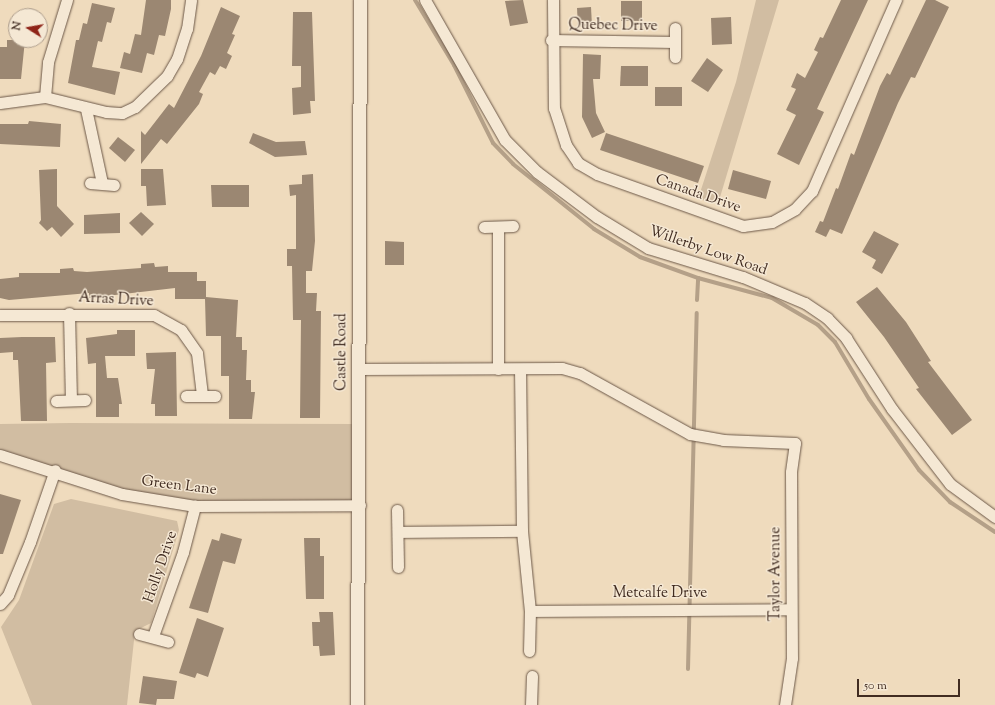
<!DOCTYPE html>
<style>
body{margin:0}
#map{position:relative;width:995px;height:705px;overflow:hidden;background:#efdbbd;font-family:"Sorts Mill Goudy",serif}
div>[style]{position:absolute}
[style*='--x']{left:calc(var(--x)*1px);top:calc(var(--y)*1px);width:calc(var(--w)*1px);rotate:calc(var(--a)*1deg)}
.green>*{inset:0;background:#d1bda2}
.stream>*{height:4px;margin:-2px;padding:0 2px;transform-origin:2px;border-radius:2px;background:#b4a088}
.building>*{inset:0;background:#9b8772}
.roads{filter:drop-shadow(0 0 1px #6c5848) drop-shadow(0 0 1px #6c5848)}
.minor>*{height:11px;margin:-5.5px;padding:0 5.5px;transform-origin:5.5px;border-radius:5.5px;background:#f5e8d4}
.tertiary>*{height:13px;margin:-6.5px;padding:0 6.5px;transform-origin:6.5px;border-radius:6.5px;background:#f5e8d4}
span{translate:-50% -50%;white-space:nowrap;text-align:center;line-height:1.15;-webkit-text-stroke:3px #f5e8d4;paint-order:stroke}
.street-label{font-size:15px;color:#412c21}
.north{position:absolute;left:8px;top:8px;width:40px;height:40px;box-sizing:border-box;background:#f5e8d4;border:1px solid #ad9d8c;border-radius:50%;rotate:281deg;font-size:11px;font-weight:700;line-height:16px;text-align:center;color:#412c21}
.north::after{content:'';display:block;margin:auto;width:14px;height:18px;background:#8f2418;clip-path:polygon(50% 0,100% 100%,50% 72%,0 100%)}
.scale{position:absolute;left:857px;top:679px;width:103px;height:18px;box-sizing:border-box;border:2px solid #412c21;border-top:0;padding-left:5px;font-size:12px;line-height:14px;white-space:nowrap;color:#412c21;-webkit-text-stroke:3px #f5e8d4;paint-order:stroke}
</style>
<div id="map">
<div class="green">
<div style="clip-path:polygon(756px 0,779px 0,718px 204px,698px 199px,736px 82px)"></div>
<div style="clip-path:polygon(70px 423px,358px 424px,360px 505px,195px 506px,122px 494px,0 455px,0 424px)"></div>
<div style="clip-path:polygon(71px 499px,177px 521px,179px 530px,151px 623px,135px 631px,127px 705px,32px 705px,1px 627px,19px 600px,54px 504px)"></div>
</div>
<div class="stream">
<div style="--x:415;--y:0;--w:76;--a:59"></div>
<div style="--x:454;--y:65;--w:87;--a:63.4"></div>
<div style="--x:493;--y:143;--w:29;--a:46"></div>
<div style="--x:513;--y:164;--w:104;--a:38.7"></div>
<div style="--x:594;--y:229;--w:54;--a:31.3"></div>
<div style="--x:640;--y:257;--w:62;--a:19.9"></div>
<div style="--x:698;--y:278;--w:77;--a:15.1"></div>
<div style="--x:772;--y:298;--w:53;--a:30.4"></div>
<div style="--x:818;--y:325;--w:24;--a:45"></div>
<div style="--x:835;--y:342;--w:66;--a:59.2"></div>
<div style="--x:869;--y:399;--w:87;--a:54.8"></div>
<div style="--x:919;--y:470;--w:45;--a:45.9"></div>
<div style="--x:950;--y:502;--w:54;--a:33.7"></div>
<div style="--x:697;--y:300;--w:22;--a:-87"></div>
<div style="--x:688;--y:669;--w:356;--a:-88.6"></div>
</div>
<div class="building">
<div style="clip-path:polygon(146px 0,171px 0,171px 9px,165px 36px,159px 35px,154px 55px,147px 53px,142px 73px,120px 68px,124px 52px,130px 54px,135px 34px,141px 35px)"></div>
<div style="clip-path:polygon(523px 0,528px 23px,510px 26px,505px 1px)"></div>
<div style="clip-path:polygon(841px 0,868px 0,817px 109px,824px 112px,799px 165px,777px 154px,796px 115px,786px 110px,796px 89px,791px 87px,797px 73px,805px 78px,818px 52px,814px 50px,820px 37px,823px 38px)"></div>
<div style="clip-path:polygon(926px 0,935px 0,949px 7px,915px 78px,911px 77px,898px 103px,842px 234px,830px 229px,826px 237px,815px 232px,820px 221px,823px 222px,836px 188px,838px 189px,851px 153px,854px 155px,880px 86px,887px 73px,890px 75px)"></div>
<div style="clip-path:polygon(621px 1px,642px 1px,642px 21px,621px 21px)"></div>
<div style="clip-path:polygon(92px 3px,115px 8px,111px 23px,107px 22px,102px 42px,98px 41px,92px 67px,120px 72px,115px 95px,68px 83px,76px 40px,79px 40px,83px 23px,87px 24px)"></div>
<div style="clip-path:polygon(221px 7px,240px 16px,232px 34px,235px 35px,227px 53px,232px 56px,226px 69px,220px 66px,215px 75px,210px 72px,199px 92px,203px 94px,199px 104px,167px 144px,161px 139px,141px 164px,141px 131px,145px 135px,169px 104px,174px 108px,201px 56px)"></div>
<div style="clip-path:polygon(591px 7px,592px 26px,578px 27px,577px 8px)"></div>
<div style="clip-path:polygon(293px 12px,312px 12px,315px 101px,310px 101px,311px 113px,293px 115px,292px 88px,301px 87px,301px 66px,292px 66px)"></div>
<div style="clip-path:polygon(731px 17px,732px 44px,712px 45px,711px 18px)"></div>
<div style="clip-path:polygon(7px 40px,25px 40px,21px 79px,0 79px,0 47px,7px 47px)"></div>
<div style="clip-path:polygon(583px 54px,601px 55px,600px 79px,593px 79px,596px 113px,605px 132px,592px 138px,582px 117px)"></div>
<div style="clip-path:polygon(707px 58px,723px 70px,708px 92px,691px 81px)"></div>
<div style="clip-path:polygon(621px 66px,648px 66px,648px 86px,620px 86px)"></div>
<div style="clip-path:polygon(655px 87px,682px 87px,682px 106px,655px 106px)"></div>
<div style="clip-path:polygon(29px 121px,61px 124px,60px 147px,0 144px,0 124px,28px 124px)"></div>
<div style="clip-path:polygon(253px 133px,276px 142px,305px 141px,307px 155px,275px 157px,249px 143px)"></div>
<div style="clip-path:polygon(606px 133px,704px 166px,698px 183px,600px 150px)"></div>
<div style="clip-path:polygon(118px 137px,135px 150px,125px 162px,109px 148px)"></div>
<div style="clip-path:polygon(57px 169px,57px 206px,74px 224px,61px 237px,52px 227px,47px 231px,39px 223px,41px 220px,39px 170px)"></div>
<div style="clip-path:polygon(141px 169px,163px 169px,166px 205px,147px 206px,146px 186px,141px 186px)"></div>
<div style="clip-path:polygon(733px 170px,771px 181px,766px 199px,728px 189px)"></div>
<div style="clip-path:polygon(313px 174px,315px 241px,312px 271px,306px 271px,306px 293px,317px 293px,316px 311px,321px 311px,320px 418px,300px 418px,301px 320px,293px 320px,292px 266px,287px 266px,287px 249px,296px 249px,296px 195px,290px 196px,289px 185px,302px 184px,302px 175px)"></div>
<div style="clip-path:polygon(211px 185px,249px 185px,249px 207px,212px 207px)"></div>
<div style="clip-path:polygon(141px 212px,154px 224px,142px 236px,129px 223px)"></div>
<div style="clip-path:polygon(120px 213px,120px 233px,84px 234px,84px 215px)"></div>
<div style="clip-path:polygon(874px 231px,899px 244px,882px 274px,872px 268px,876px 260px,862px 252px)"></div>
<div style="clip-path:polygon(385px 241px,404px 242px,404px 265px,385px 265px)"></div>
<div style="clip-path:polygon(154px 263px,155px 267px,168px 266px,168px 272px,197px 272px,197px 281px,206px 281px,206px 297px,238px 300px,236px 337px,242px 337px,242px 350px,247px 350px,246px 380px,251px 380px,251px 392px,255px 392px,252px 419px,229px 419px,229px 376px,221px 376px,221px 336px,206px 336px,205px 299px,175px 299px,175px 288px,89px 298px,89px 293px,9px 300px,0 298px,0 279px,19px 277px,19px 273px,60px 273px,60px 269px,73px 268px,74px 271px,87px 272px,141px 268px,141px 264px)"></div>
<div style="clip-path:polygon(877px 287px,906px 322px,931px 361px,928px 362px,972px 420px,952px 435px,916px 389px,919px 388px,884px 337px,856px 302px)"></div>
<div style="clip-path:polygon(117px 330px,135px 330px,135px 356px,105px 356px,107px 378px,118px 378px,122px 404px,119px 404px,119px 417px,96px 417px,96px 363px,88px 364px,86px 338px,117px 334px)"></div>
<div style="clip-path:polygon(22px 337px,55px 337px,56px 362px,46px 363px,47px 421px,21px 421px,18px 360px,13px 360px,13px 352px,0 353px,0 338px)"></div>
<div style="clip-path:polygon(176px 352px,177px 416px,155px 416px,155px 404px,151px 404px,155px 369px,147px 369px,146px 353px)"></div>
<div style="clip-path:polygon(0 494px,21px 500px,3px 554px,0 554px)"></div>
<div style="clip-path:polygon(221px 533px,242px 539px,235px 564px,223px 561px,208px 613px,189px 608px,212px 539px,219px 541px)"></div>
<div style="clip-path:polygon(304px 538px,320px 538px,320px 556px,324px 556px,324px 599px,306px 599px)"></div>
<div style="clip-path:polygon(319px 612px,333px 612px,335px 655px,320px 656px,319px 646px,313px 646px,312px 622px,320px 622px)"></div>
<div style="clip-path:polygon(197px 618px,224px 628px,208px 677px,197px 673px,195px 678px,179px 673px)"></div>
<div style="clip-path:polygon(143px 676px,177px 681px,174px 699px,157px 699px,156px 705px,139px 703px)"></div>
</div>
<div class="roads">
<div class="minor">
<div style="--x:425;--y:0;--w:161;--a:60.3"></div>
<div style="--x:505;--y:140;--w:45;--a:45"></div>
<div style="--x:537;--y:172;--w:75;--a:36.9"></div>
<div style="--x:597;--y:217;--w:60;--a:31.3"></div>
<div style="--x:648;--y:248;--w:99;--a:17"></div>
<div style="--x:743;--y:277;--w:67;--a:22.8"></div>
<div style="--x:805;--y:303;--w:27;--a:34"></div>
<div style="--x:827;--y:318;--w:28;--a:46"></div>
<div style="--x:846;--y:338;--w:85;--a:57.1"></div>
<div style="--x:892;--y:409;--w:95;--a:52.3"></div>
<div style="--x:950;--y:484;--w:56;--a:36.3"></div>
<div style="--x:553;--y:0;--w:108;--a:89.5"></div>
<div style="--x:554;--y:108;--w:39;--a:72"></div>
<div style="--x:566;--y:145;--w:22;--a:56"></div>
<div style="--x:578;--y:163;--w:22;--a:30"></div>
<div style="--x:597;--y:174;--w:155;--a:19.6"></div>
<div style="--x:743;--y:226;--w:29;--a:-8"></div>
<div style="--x:772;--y:222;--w:26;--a:-29"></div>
<div style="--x:795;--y:209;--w:25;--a:-47"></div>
<div style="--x:812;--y:191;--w:209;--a:-66.3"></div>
<div style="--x:551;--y:40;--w:124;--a:0.9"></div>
<div style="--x:675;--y:57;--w:29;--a:-90"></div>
<div style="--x:45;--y:97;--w:35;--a:-85"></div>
<div style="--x:48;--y:62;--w:65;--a:-73"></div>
<div style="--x:0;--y:103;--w:45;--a:-7.6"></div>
<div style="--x:45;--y:97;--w:63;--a:13.8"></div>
<div style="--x:106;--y:112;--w:16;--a:4"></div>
<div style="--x:122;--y:113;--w:14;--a:-25"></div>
<div style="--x:135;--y:107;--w:45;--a:-44.1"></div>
<div style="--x:167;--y:76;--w:20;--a:-60"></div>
<div style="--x:177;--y:59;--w:32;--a:-72"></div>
<div style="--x:187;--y:29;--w:29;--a:-82"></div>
<div style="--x:86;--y:109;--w:76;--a:77.8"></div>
<div style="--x:90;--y:183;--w:24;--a:5"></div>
<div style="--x:484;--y:227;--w:29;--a:-2"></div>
<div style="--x:69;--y:313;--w:87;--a:88.7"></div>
<div style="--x:0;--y:315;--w:154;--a:0"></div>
<div style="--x:154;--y:315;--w:31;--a:29"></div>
<div style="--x:181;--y:330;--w:28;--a:55"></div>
<div style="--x:197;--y:353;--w:42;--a:83.2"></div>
<div style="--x:358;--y:369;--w:204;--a:-0.3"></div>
<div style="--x:562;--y:368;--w:19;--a:16"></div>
<div style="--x:580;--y:373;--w:126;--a:29"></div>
<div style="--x:690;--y:434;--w:34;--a:10"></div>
<div style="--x:723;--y:440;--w:72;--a:2.4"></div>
<div style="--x:795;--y:443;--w:29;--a:98"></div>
<div style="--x:791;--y:472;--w:186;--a:89.7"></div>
<div style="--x:792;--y:658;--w:48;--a:98.5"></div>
<div style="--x:498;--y:369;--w:142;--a:-90"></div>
<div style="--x:186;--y:396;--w:29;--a:0"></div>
<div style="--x:56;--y:401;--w:29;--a:-2"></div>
<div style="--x:0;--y:455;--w:128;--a:17.7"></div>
<div style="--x:122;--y:494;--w:74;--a:9.3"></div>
<div style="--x:195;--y:506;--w:165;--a:-0.3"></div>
<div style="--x:397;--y:510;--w:57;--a:89"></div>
<div style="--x:522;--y:531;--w:80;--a:84.3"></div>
<div style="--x:530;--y:611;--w:40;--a:91.4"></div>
<div style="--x:398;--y:532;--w:124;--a:-0.5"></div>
<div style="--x:522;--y:531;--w:162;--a:-90.7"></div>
<div style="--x:0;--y:604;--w:12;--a:-48"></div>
<div style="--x:8;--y:595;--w:57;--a:-67.5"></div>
<div style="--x:30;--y:542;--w:76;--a:-70.9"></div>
<div style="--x:530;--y:611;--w:261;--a:-0.4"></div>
<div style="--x:139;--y:634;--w:30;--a:15"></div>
<div style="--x:153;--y:636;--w:89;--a:-70.3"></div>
<div style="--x:183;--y:552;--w:48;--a:-75.4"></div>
<div style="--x:531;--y:705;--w:29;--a:-88"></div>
</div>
<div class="tertiary">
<div style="--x:357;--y:705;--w:705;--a:-89.76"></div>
</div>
</div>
<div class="street-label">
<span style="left:613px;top:26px;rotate:1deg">Quebec Drive</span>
<span style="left:698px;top:194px;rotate:19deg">Canada Drive</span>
<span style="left:708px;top:251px;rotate:19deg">Willerby Low Road</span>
<span style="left:116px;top:300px;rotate:3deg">Arras Drive</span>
<span style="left:342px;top:352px;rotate:-90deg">Castle Road</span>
<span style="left:179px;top:486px;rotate:7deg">Green Lane</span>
<span style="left:161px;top:567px;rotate:-71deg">Holly Drive</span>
<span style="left:776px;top:574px;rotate:-90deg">Taylor Avenue</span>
<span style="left:660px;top:594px">Metcalfe Drive</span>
</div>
<div class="north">N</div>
<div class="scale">50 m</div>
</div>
